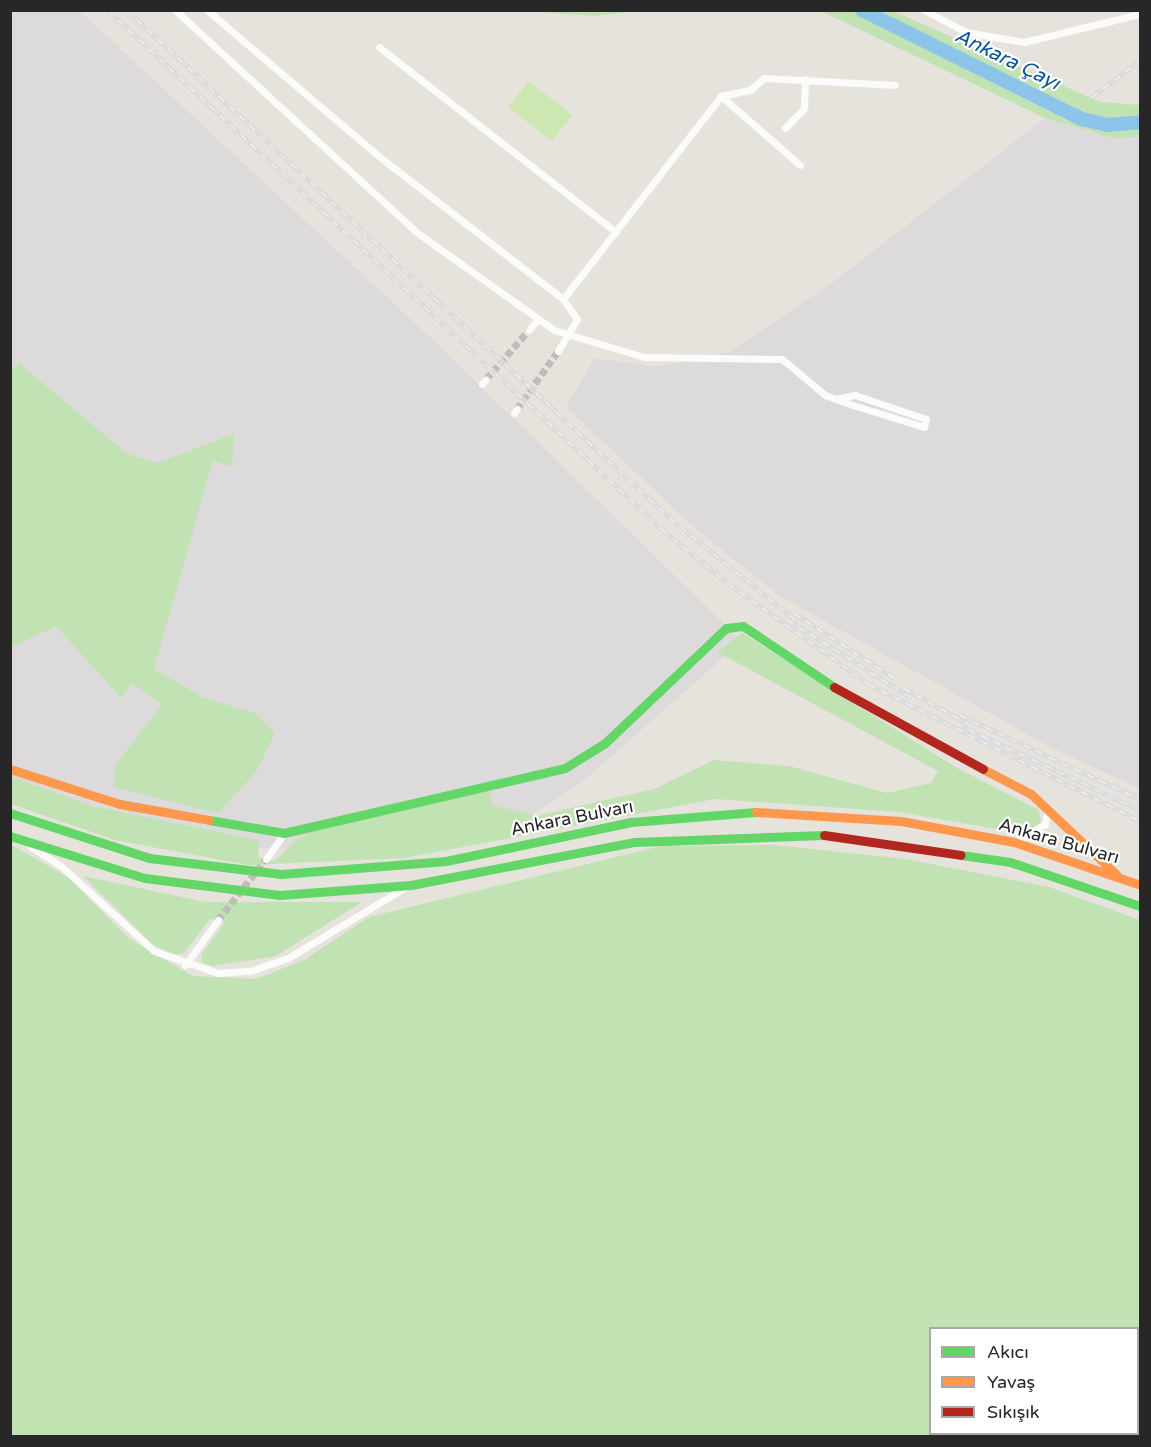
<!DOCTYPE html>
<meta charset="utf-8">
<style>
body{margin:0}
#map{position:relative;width:1151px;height:1447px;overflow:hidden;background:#e6e3dc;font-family:"Varela Round",sans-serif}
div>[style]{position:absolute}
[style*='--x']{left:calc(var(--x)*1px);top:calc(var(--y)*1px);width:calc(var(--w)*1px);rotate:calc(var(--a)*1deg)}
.industrial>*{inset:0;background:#dddadb}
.green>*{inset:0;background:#c1e3b3}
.pitch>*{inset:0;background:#cce7b1}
.river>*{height:14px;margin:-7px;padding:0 7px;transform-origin:7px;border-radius:7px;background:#8dc5ea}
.street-tunnel>*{height:7px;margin-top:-3.5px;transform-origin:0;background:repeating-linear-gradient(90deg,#c0bdb8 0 7px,transparent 0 10.5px)}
.street>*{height:7px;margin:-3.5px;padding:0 3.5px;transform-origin:3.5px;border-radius:3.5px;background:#fbfbfa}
.fast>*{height:9px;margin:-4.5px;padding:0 4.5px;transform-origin:4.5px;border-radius:4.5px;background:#63d668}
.slow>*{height:9px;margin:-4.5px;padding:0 4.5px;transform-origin:4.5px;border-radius:4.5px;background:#ff974d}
.jam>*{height:9px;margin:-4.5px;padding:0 4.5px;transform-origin:4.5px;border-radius:4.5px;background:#b3261e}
.rail>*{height:4.5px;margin-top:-2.25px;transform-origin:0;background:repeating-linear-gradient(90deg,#fff 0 7px,#dcdbdd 0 14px);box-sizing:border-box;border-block:2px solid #dcdbdd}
span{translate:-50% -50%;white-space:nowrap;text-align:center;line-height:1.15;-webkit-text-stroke:4.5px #fff;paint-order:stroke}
.street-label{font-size:18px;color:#272727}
.water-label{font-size:20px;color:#0a5397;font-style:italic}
.frame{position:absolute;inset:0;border:12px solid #272727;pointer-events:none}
.legend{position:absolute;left:929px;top:1327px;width:210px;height:108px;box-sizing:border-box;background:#fff;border:2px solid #a9a9a9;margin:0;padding:8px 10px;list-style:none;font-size:18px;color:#272727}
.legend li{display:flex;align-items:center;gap:12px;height:30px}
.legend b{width:30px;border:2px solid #a9a9a9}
</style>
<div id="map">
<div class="industrial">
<div style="clip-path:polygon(10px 11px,80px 11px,431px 338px,742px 641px,581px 783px,526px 818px,344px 850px,186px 847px,11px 795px)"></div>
<div style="clip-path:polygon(1045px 118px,1113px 138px,1140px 137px,1140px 789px,1043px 743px,780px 596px,698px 531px,566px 407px,595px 358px,655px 367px,730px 352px,836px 280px)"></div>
</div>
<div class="green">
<div style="clip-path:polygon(525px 11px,525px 10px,641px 11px,593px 16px)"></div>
<div style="clip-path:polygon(821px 11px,893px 11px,1100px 102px,1140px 105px,1140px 137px,1113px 138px,1045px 118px)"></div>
<div style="clip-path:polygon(19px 363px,126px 453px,157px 463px,234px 434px,232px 467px,213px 460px,154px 669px,202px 697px,255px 713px,275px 733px,256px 772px,218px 813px,113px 787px,116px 764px,162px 705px,132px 683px,121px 698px,56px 626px,11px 647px,10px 370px)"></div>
<div style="clip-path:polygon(742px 633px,957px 768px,1039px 810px,1041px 823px,1026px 833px,1013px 832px,898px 812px,715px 799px,405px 858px,248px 865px,115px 840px,11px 804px,10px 776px,92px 806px,259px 840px,258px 857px,275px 861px,295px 841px,316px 830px,424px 805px,489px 790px,492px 805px,536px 816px,654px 789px,714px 760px,789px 766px,887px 793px,931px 783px,938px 771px,717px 652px)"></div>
<div style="clip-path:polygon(10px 844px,68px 877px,128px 938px,193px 976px,256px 979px,304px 960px,369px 917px,661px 846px,774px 845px,906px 859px,1049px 887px,1140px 920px,1140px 1436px,1095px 1434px,1138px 1434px,1138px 1328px,930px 1328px,930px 1434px,1055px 1434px,1049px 1436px,11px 1436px)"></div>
<div style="clip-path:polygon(83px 876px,205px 902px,362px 902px,276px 956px,212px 966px,202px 962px,201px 955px,225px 922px,210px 919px,183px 954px,173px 954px,152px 944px)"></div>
</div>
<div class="pitch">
<div style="clip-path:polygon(529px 81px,572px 115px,552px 141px,508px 107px)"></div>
</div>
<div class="river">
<div style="--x:862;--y:10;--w:246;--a:26.4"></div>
<div style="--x:1082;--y:119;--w:27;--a:13"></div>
<div style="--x:1108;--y:125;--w:32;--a:-5"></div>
</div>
<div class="street-tunnel">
<div style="--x:486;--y:379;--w:65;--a:-48.7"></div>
<div style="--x:517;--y:409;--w:71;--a:-54.7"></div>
<div style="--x:218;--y:920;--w:78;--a:-51.8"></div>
</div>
<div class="street">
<div style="--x:175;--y:10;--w:331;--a:42.6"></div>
<div style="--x:419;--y:234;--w:166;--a:35.4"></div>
<div style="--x:554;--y:330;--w:94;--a:16.7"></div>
<div style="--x:644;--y:357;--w:138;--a:0.8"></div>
<div style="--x:782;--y:359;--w:56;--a:39.9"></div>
<div style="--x:825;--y:395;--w:30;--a:20"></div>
<div style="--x:853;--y:405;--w:74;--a:17.2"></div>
<div style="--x:924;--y:427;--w:8;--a:-76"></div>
<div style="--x:926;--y:419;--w:75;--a:-161.3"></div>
<div style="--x:855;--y:395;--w:20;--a:169"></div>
<div style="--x:207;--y:10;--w:222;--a:40.4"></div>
<div style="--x:376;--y:154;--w:237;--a:37.8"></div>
<div style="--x:563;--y:299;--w:257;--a:-52.1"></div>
<div style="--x:721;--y:96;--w:30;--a:-12"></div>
<div style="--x:750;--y:90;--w:18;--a:-41"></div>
<div style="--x:764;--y:78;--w:131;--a:3.1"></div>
<div style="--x:924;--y:10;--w:47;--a:27.6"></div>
<div style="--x:966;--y:32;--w:59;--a:9.8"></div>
<div style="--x:1024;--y:42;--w:119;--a:-13.6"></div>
<div style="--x:379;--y:47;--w:301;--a:38"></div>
<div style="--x:721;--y:96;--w:105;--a:41.1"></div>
<div style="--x:785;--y:128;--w:28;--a:-46"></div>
<div style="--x:804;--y:108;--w:29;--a:-88"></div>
<div style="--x:529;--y:330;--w:14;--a:-51"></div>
<div style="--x:558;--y:351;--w:37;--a:-59"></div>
<div style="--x:577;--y:319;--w:24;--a:-125"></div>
<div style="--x:482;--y:384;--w:6;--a:-51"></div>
<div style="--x:514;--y:413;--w:5;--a:-53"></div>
<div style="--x:1014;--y:842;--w:36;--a:-30"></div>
<div style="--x:1045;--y:824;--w:15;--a:-79"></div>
<div style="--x:30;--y:846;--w:37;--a:33"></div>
<div style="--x:61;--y:866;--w:126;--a:42.4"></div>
<div style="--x:154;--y:951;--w:68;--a:19"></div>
<div style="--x:218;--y:973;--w:32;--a:-4"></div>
<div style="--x:250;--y:971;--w:40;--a:-18.9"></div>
<div style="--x:288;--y:958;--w:135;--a:-31.1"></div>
<div style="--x:266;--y:859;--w:32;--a:-55"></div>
<div style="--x:185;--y:965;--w:56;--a:-53.7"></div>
</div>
<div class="fast">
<div style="--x:10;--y:813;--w:146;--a:17.9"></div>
<div style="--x:149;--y:858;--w:133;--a:6.9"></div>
<div style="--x:281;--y:874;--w:166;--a:-4.5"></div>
<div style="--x:446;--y:861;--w:189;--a:-11.9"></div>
<div style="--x:631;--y:822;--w:125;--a:-4.6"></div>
<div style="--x:209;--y:820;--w:76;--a:9.8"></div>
<div style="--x:284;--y:833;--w:288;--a:-13"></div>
<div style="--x:565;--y:768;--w:47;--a:-32"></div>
<div style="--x:605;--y:743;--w:167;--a:-43.5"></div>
<div style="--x:726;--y:628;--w:17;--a:-7"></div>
<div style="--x:743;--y:626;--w:110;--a:33.8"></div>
<div style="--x:10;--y:836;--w:141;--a:17.3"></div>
<div style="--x:145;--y:878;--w:136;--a:7.2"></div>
<div style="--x:280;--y:895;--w:131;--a:-4.4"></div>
<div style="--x:411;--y:885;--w:228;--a:-10.9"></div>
<div style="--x:635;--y:842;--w:189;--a:-2.1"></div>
<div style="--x:961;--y:855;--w:49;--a:8.1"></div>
<div style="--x:1010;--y:862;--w:137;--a:18.7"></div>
</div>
<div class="slow">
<div style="--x:10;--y:769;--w:115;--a:17.7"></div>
<div style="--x:120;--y:804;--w:90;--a:10.2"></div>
<div style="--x:983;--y:769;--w:54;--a:27.5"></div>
<div style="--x:1031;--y:794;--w:118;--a:43.3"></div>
<div style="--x:756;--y:812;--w:145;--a:3.6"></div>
<div style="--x:901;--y:821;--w:115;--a:10.5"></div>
<div style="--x:1014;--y:842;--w:133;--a:18.8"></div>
</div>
<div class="jam">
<div style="--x:834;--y:687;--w:170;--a:28.8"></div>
<div style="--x:824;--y:835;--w:138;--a:8.3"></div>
</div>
<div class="rail">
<div style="--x:108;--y:10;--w:759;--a:43.13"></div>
<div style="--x:662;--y:529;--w:85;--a:39.3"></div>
<div style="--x:728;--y:583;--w:173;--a:35.6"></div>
<div style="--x:869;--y:684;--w:304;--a:26.8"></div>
<div style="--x:127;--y:10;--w:744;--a:43.09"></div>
<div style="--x:670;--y:518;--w:164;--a:39"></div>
<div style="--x:1092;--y:97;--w:61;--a:-37.6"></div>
<div style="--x:794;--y:613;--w:120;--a:32.8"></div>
<div style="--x:787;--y:619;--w:144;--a:32.3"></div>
<div style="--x:904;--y:688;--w:72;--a:29.1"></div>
<div style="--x:960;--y:715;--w:199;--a:25"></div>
<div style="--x:956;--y:723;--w:204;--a:25.3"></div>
</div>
<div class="street-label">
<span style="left:572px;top:818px;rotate:-11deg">Ankara Bulvarı</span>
<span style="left:1059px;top:841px;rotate:16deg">Ankara Bulvarı</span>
</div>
<div class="water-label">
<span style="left:1007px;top:60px;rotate:26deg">Ankara Çayı</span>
</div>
<div class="frame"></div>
<ul class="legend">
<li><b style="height:8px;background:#63d668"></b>Akıcı</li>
<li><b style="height:8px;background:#ff974d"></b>Yavaş</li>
<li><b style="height:8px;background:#b3261e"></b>Sıkışık</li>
</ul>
</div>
